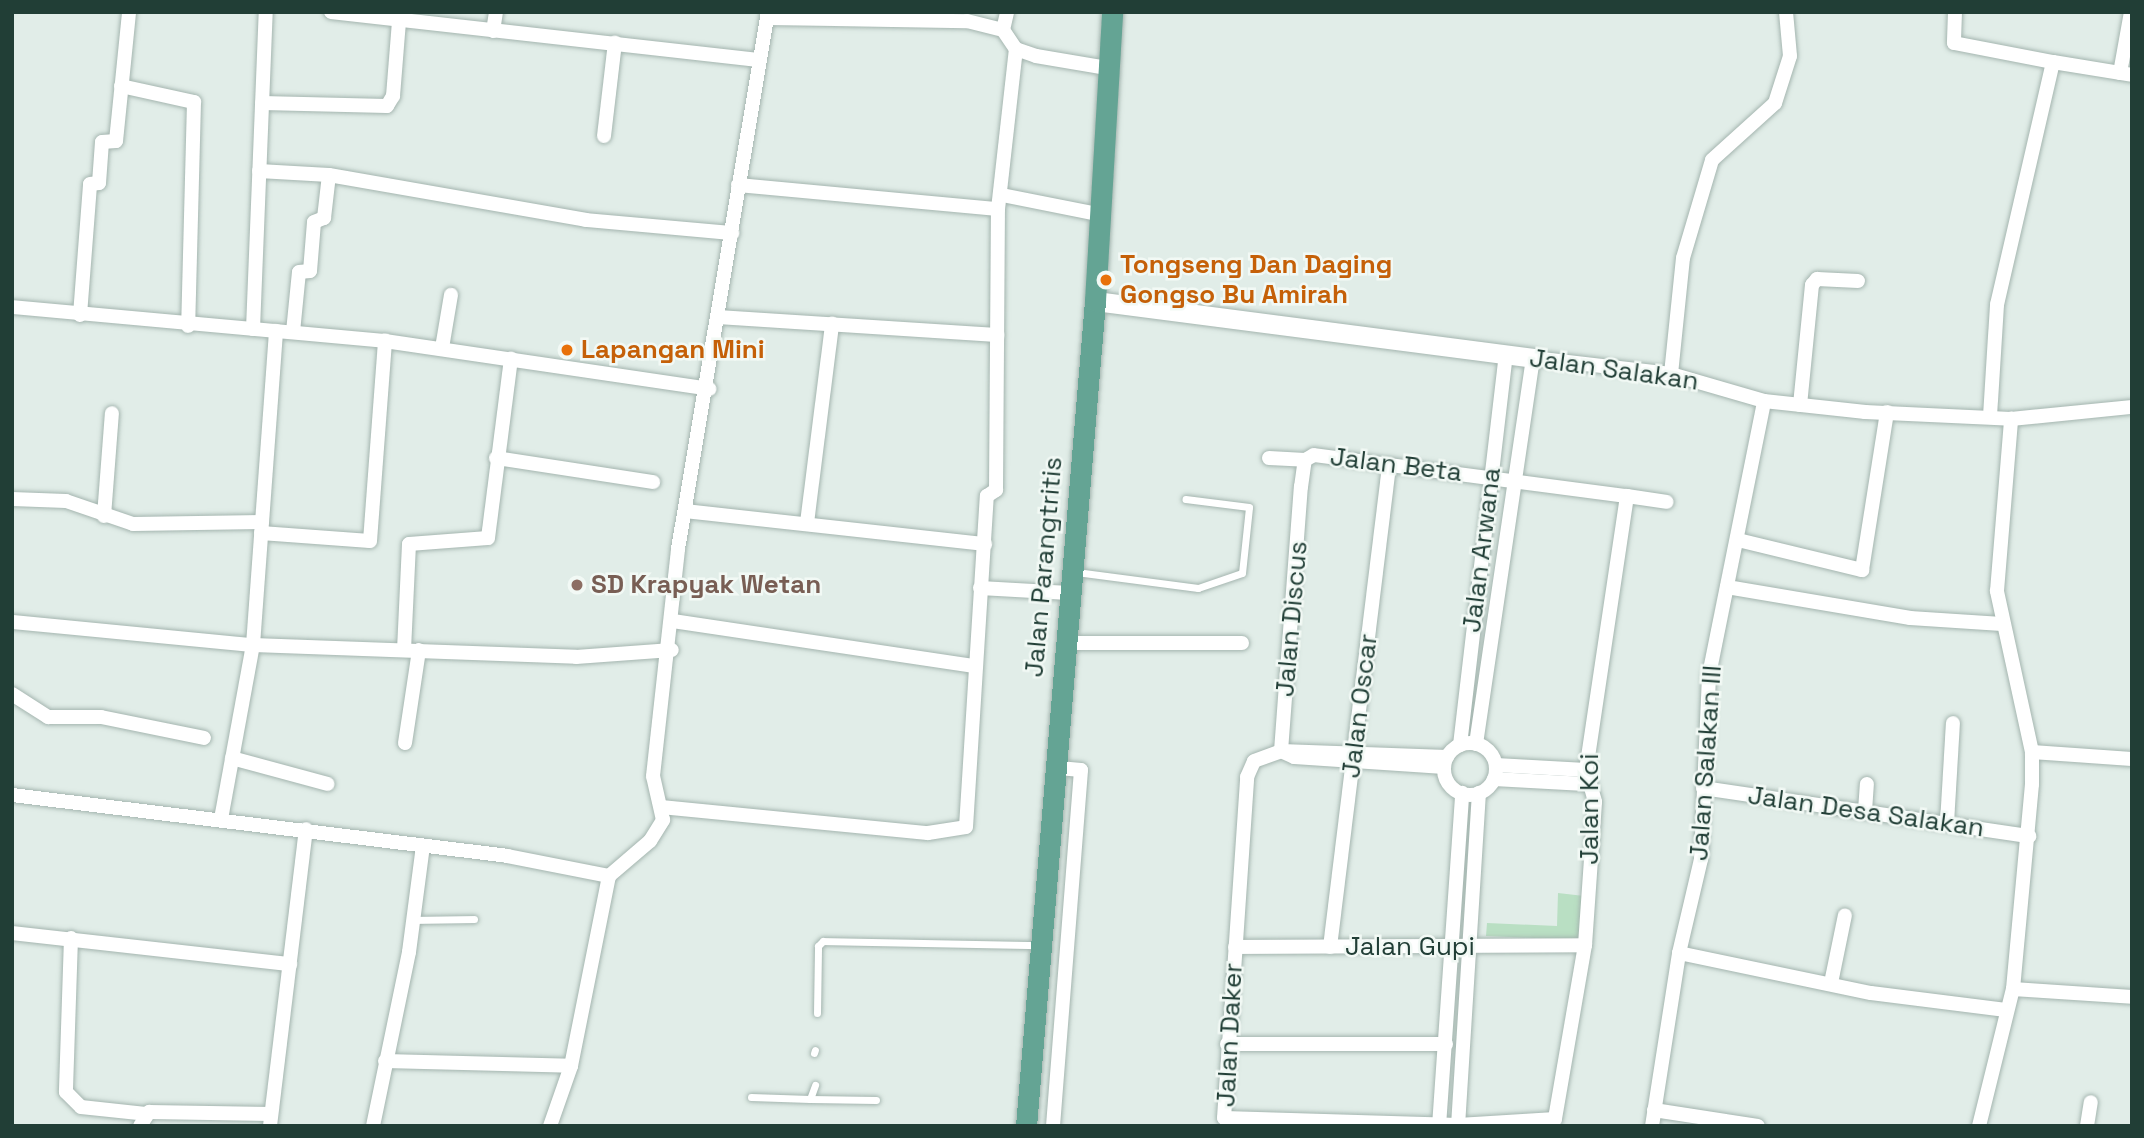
<!DOCTYPE html>
<style>
body{margin:0}
#map{position:relative;width:2144px;height:1138px;overflow:hidden;background:#e1ede8;font-family:"Space Grotesk",sans-serif}
div>[style]{position:absolute}
[style*='--x']{left:calc(var(--x)*1px);top:calc(var(--y)*1px);width:calc(var(--w)*1px);rotate:calc(var(--a)*1deg)}
.green>*{inset:0;background:#b9dfc3}
.roads{filter:drop-shadow(0 0 2px #a4b5af) drop-shadow(0 0 2px #a4b5af)}
.lane>*{height:7px;margin:-3.5px;padding:0 3.5px;transform-origin:3.5px;border-radius:3.5px;background:#fff}
.street>*{height:14px;margin:-7px;padding:0 7px;transform-origin:7px;border-radius:7px;background:#fff}
.street>.ring{margin:-7px;padding:0;box-sizing:content-box;background:none;border:14px solid #fff;border-radius:50%}
.secondary>*{height:19px;margin:-9.5px;padding:0 9.5px;transform-origin:9.5px;border-radius:9.5px;background:#fff}
.primary>*{height:21px;margin:-10.5px;padding:0 10.5px;transform-origin:10.5px;border-radius:10.5px;background:#64a494}
.dots>*{width:19px;height:19px;translate:-50% -50%;box-sizing:border-box;border:4px solid #f2f9f5;border-radius:50%}
span{translate:-50% -50%;white-space:nowrap;text-align:center;line-height:1.15;-webkit-text-stroke:5px #f2f9f5;paint-order:stroke}
.food-label{font-size:26px;color:#c56008;font-weight:700}
.left{translate:0 -50%;text-align:left}
.street-label{font-size:26px;color:#213e36}
.education-label{font-size:26px;color:#785e54;font-weight:700}
.frame{position:absolute;inset:0;border:14px solid #213e36;pointer-events:none}
</style>
<div id="map">
<div class="green">
<div style="clip-path:polygon(1558px 893px,1584px 896px,1580px 940px,1486px 936px,1487px 923px,1557px 926px)"></div>
</div>
<div class="roads">
<div class="lane">
<div style="--x:1076;--y:572;--w:123;--a:7.5"></div>
<div style="--x:1198;--y:588;--w:46;--a:-18.8"></div>
<div style="--x:1242;--y:573;--w:66;--a:-83.9"></div>
<div style="--x:1249;--y:507;--w:64;--a:-172.9"></div>
<div style="--x:413;--y:920;--w:61;--a:-0.9"></div>
<div style="--x:817;--y:1013;--w:67;--a:-89.1"></div>
<div style="--x:818;--y:946;--w:7;--a:-45"></div>
<div style="--x:823;--y:941;--w:214;--a:1.1"></div>
<div style="--x:814;--y:1053;--w:3;--a:-72"></div>
<div style="--x:751;--y:1097;--w:59;--a:1.9"></div>
<div style="--x:810;--y:1099;--w:15;--a:-70"></div>
<div style="--x:810;--y:1099;--w:66;--a:0.9"></div>
</div>
<div class="street">
<div style="--x:331;--y:12;--w:430;--a:6.4"></div>
<div style="--x:1955;--y:12;--w:31;--a:92"></div>
<div style="--x:1954;--y:43;--w:101;--a:10.9"></div>
<div style="--x:2053;--y:62;--w:249;--a:103"></div>
<div style="--x:1997;--y:305;--w:112;--a:93.6"></div>
<div style="--x:767;--y:18;--w:200;--a:0.9"></div>
<div style="--x:967;--y:21;--w:37;--a:14"></div>
<div style="--x:1003;--y:30;--w:23;--a:56"></div>
<div style="--x:1016;--y:49;--w:21;--a:19"></div>
<div style="--x:1036;--y:56;--w:72;--a:9.6"></div>
<div style="--x:1003;--y:30;--w:18;--a:-77"></div>
<div style="--x:493;--y:31;--w:19;--a:-81"></div>
<div style="--x:2053;--y:62;--w:80;--a:9.3"></div>
<div style="--x:2120;--y:73;--w:62;--a:-79.8"></div>
<div style="--x:121;--y:86;--w:75;--a:12.4"></div>
<div style="--x:194;--y:102;--w:224;--a:91.5"></div>
<div style="--x:262;--y:103;--w:125;--a:1.4"></div>
<div style="--x:387;--y:106;--w:12;--a:-59"></div>
<div style="--x:393;--y:96;--w:74;--a:-85.4"></div>
<div style="--x:604;--y:136;--w:94;--a:-83.3"></div>
<div style="--x:259;--y:171;--w:70;--a:3.3"></div>
<div style="--x:329;--y:175;--w:261;--a:9.9"></div>
<div style="--x:586;--y:220;--w:147;--a:5.1"></div>
<div style="--x:738;--y:185;--w:261;--a:5.3"></div>
<div style="--x:1002;--y:195;--w:98;--a:11.2"></div>
<div style="--x:12;--y:307;--w:375;--a:5.2"></div>
<div style="--x:385;--y:341;--w:328;--a:8.4"></div>
<div style="--x:80;--y:315;--w:131;--a:-85.6"></div>
<div style="--x:90;--y:184;--w:9;--a:-6"></div>
<div style="--x:99;--y:183;--w:41;--a:-85.8"></div>
<div style="--x:102;--y:142;--w:14;--a:-4"></div>
<div style="--x:116;--y:141;--w:130;--a:-84.2"></div>
<div style="--x:717;--y:317;--w:281;--a:3.7"></div>
<div style="--x:253;--y:329;--w:317;--a:-87.7"></div>
<div style="--x:293;--y:332;--w:60;--a:-84.3"></div>
<div style="--x:299;--y:272;--w:11;--a:-5"></div>
<div style="--x:310;--y:271;--w:49;--a:-85.3"></div>
<div style="--x:314;--y:222;--w:11;--a:-22"></div>
<div style="--x:324;--y:218;--w:43;--a:-83.4"></div>
<div style="--x:442;--y:348;--w:54;--a:-80.4"></div>
<div style="--x:1671;--y:374;--w:117;--a:-84.1"></div>
<div style="--x:1683;--y:258;--w:102;--a:-73.5"></div>
<div style="--x:1712;--y:160;--w:85;--a:-42.1"></div>
<div style="--x:1775;--y:103;--w:49;--a:-72.3"></div>
<div style="--x:1790;--y:56;--w:44;--a:-95.2"></div>
<div style="--x:1800;--y:405;--w:121;--a:-84.3"></div>
<div style="--x:1812;--y:285;--w:8;--a:-50"></div>
<div style="--x:1817;--y:279;--w:41;--a:2.8"></div>
<div style="--x:1314;--y:455;--w:316;--a:7.5"></div>
<div style="--x:1627;--y:496;--w:277;--a:98.5"></div>
<div style="--x:1586;--y:770;--w:33;--a:74"></div>
<div style="--x:1595;--y:802;--w:143;--a:94"></div>
<div style="--x:1585;--y:945;--w:177;--a:99.8"></div>
<div style="--x:1555;--y:1119;--w:97;--a:176.5"></div>
<div style="--x:1458;--y:1125;--w:234;--a:-178.3"></div>
<div style="--x:1224;--y:1118;--w:342;--a:-86.1"></div>
<div style="--x:1247;--y:777;--w:17;--a:-66"></div>
<div style="--x:1254;--y:761;--w:29;--a:-20"></div>
<div style="--x:1281;--y:751;--w:265;--a:-85.7"></div>
<div style="--x:1301;--y:487;--w:27;--a:-82"></div>
<div style="--x:1305;--y:460;--w:10;--a:-29"></div>
<div style="--x:496;--y:458;--w:159;--a:8.7"></div>
<div style="--x:1269;--y:458;--w:36;--a:3"></div>
<div style="--x:1627;--y:496;--w:40;--a:8.5"></div>
<div style="--x:12;--y:499;--w:54;--a:2.1"></div>
<div style="--x:66;--y:501;--w:71;--a:18.9"></div>
<div style="--x:133;--y:524;--w:129;--a:-0.9"></div>
<div style="--x:685;--y:511;--w:302;--a:6.3"></div>
<div style="--x:104;--y:516;--w:103;--a:-85.6"></div>
<div style="--x:807;--y:523;--w:201;--a:-82.8"></div>
<div style="--x:261;--y:533;--w:109;--a:4.2"></div>
<div style="--x:370;--y:541;--w:201;--a:-85.7"></div>
<div style="--x:1738;--y:540;--w:128;--a:13.6"></div>
<div style="--x:1862;--y:570;--w:160;--a:-81"></div>
<div style="--x:1727;--y:587;--w:186;--a:9.6"></div>
<div style="--x:1910;--y:618;--w:92;--a:3.7"></div>
<div style="--x:980;--y:588;--w:89;--a:3.2"></div>
<div style="--x:673;--y:621;--w:303;--a:8.5"></div>
<div style="--x:12;--y:622;--w:242;--a:5.5"></div>
<div style="--x:253;--y:645;--w:323;--a:2.1"></div>
<div style="--x:576;--y:657;--w:96;--a:-4.2"></div>
<div style="--x:1064;--y:643;--w:178;--a:0"></div>
<div style="--x:404;--y:650;--w:106;--a:-87.3"></div>
<div style="--x:409;--y:544;--w:79;--a:-4.3"></div>
<div style="--x:488;--y:538;--w:181;--a:-82.7"></div>
<div style="--x:12;--y:694;--w:43;--a:32.6"></div>
<div style="--x:48;--y:717;--w:53;--a:0"></div>
<div style="--x:101;--y:717;--w:105;--a:11.5"></div>
<div style="--x:405;--y:743;--w:94;--a:-81.4"></div>
<div class="ring" style="left:1444px;top:743px;width:38px;height:38px"></div>
<div style="--x:1476;--y:744;--w:390;--a:-81.6"></div>
<div style="--x:1533;--y:358;--w:139;--a:6.6"></div>
<div style="--x:1671;--y:374;--w:97;--a:16.2"></div>
<div style="--x:1764;--y:401;--w:102;--a:6.2"></div>
<div style="--x:1865;--y:412;--w:146;--a:2.7"></div>
<div style="--x:2011;--y:419;--w:122;--a:-5.7"></div>
<div style="--x:1460;--y:745;--w:393;--a:-83.3"></div>
<div style="--x:2032;--y:752;--w:100;--a:4"></div>
<div style="--x:232;--y:758;--w:99;--a:15.2"></div>
<div style="--x:1496;--y:765;--w:90;--a:3.2"></div>
<div style="--x:1444;--y:767;--w:150;--a:-176.2"></div>
<div style="--x:1294;--y:757;--w:14;--a:-155"></div>
<div style="--x:1281;--y:751;--w:166;--a:2.1"></div>
<div style="--x:1494;--y:779;--w:91;--a:3.1"></div>
<div style="--x:1703;--y:788;--w:330;--a:8.4"></div>
<div style="--x:12;--y:795;--w:499;--a:7"></div>
<div style="--x:507;--y:856;--w:104;--a:11.1"></div>
<div style="--x:661;--y:807;--w:268;--a:5.6"></div>
<div style="--x:928;--y:833;--w:38;--a:-9"></div>
<div style="--x:966;--y:827;--w:332;--a:-86.4"></div>
<div style="--x:987;--y:496;--w:11;--a:-34"></div>
<div style="--x:996;--y:490;--w:281;--a:-89.6"></div>
<div style="--x:998;--y:209;--w:161;--a:-83.6"></div>
<div style="--x:1865;--y:811;--w:27;--a:-86"></div>
<div style="--x:221;--y:819;--w:177;--a:-79.6"></div>
<div style="--x:253;--y:645;--w:315;--a:-85.8"></div>
<div style="--x:1947;--y:823;--w:100;--a:-86.6"></div>
<div style="--x:12;--y:933;--w:280;--a:6.4"></div>
<div style="--x:71;--y:938;--w:154;--a:91.9"></div>
<div style="--x:66;--y:1092;--w:21;--a:45"></div>
<div style="--x:81;--y:1107;--w:65;--a:6.1"></div>
<div style="--x:1235;--y:947;--w:350;--a:-0.3"></div>
<div style="--x:1330;--y:947;--w:486;--a:-83"></div>
<div style="--x:1679;--y:953;--w:196;--a:11.8"></div>
<div style="--x:1871;--y:993;--w:136;--a:7.2"></div>
<div style="--x:1831;--y:983;--w:69;--a:-78.4"></div>
<div style="--x:2013;--y:989;--w:119;--a:3.8"></div>
<div style="--x:1227;--y:1044;--w:219;--a:0"></div>
<div style="--x:385;--y:1061;--w:186;--a:1.5"></div>
<div style="--x:1654;--y:1110;--w:105;--a:8.7"></div>
<div style="--x:140;--y:1126;--w:17;--a:-57"></div>
<div style="--x:149;--y:1112;--w:122;--a:0.9"></div>
<div style="--x:270;--y:1126;--w:299;--a:-83.1"></div>
<div style="--x:373;--y:1126;--w:178;--a:-78.3"></div>
<div style="--x:409;--y:952;--w:107;--a:-82.5"></div>
<div style="--x:550;--y:1126;--w:64;--a:-70.7"></div>
<div style="--x:571;--y:1066;--w:194;--a:-78.7"></div>
<div style="--x:609;--y:876;--w:54;--a:-40.5"></div>
<div style="--x:650;--y:841;--w:25;--a:-58"></div>
<div style="--x:663;--y:820;--w:45;--a:-102.8"></div>
<div style="--x:653;--y:776;--w:228;--a:-83.7"></div>
<div style="--x:678;--y:549;--w:544;--a:-80.49"></div>
<div style="--x:1053;--y:1126;--w:357;--a:-85.5"></div>
<div style="--x:1081;--y:770;--w:25;--a:-175"></div>
<div style="--x:1439;--y:1126;--w:334;--a:-86"></div>
<div style="--x:1458;--y:1126;--w:334;--a:-86.4"></div>
<div style="--x:1652;--y:1126;--w:175;--a:-81.1"></div>
<div style="--x:1679;--y:953;--w:97;--a:-76.8"></div>
<div style="--x:1701;--y:859;--w:184;--a:-87.5"></div>
<div style="--x:1709;--y:675;--w:279;--a:-78.6"></div>
<div style="--x:1979;--y:1126;--w:141;--a:-76.1"></div>
<div style="--x:2013;--y:989;--w:206;--a:-84.7"></div>
<div style="--x:2032;--y:784;--w:32;--a:-90"></div>
<div style="--x:2032;--y:752;--w:165;--a:-102.3"></div>
<div style="--x:1997;--y:591;--w:173;--a:-85.3"></div>
<div style="--x:2087;--y:1126;--w:24;--a:-81"></div>
</div>
<div class="secondary">
<div style="--x:1095;--y:301;--w:442;--a:7.4"></div>
</div>
<div class="primary">
<div style="--x:1026;--y:1126;--w:828;--a:-85.22"></div>
<div style="--x:1095;--y:301;--w:289;--a:-86.6"></div>
</div>
</div>
<div class="dots">
<div style="left:1106px;top:280px;background:#e8710a"></div>
<div style="left:567px;top:350px;background:#e8710a"></div>
<div style="left:577px;top:585px;background:#8d6e63"></div>
</div>
<div class="food-label">
<span class="left" style="left:1120px;top:280px">Tongseng Dan Daging<br>Gongso Bu Amirah</span>
<span class="left" style="left:581px;top:350px">Lapangan Mini</span>
</div>
<div class="street-label">
<span style="left:1614px;top:370px;rotate:8deg">Jalan Salakan</span>
<span style="left:1396px;top:465px;rotate:7deg">Jalan Beta</span>
<span style="left:1482px;top:550px;rotate:-83deg">Jalan Arwana</span>
<span style="left:1044px;top:567px;rotate:-85deg">Jalan Parangtritis</span>
<span style="left:1292px;top:619px;rotate:-85deg">Jalan Discus</span>
<span style="left:1360px;top:706px;rotate:-83deg">Jalan Oscar</span>
<span style="left:1706px;top:763px;rotate:-86deg">Jalan Salakan III</span>
<span style="left:1590px;top:809px;rotate:-90deg">Jalan Koi</span>
<span style="left:1866px;top:812px;rotate:8deg">Jalan Desa Salakan</span>
<span style="left:1410px;top:947px">Jalan Gupi</span>
<span style="left:1230px;top:1035px;rotate:-87deg">Jalan Daker</span>
</div>
<div class="education-label">
<span class="left" style="left:591px;top:585px">SD Krapyak Wetan</span>
</div>
<div class="frame"></div>
</div>
